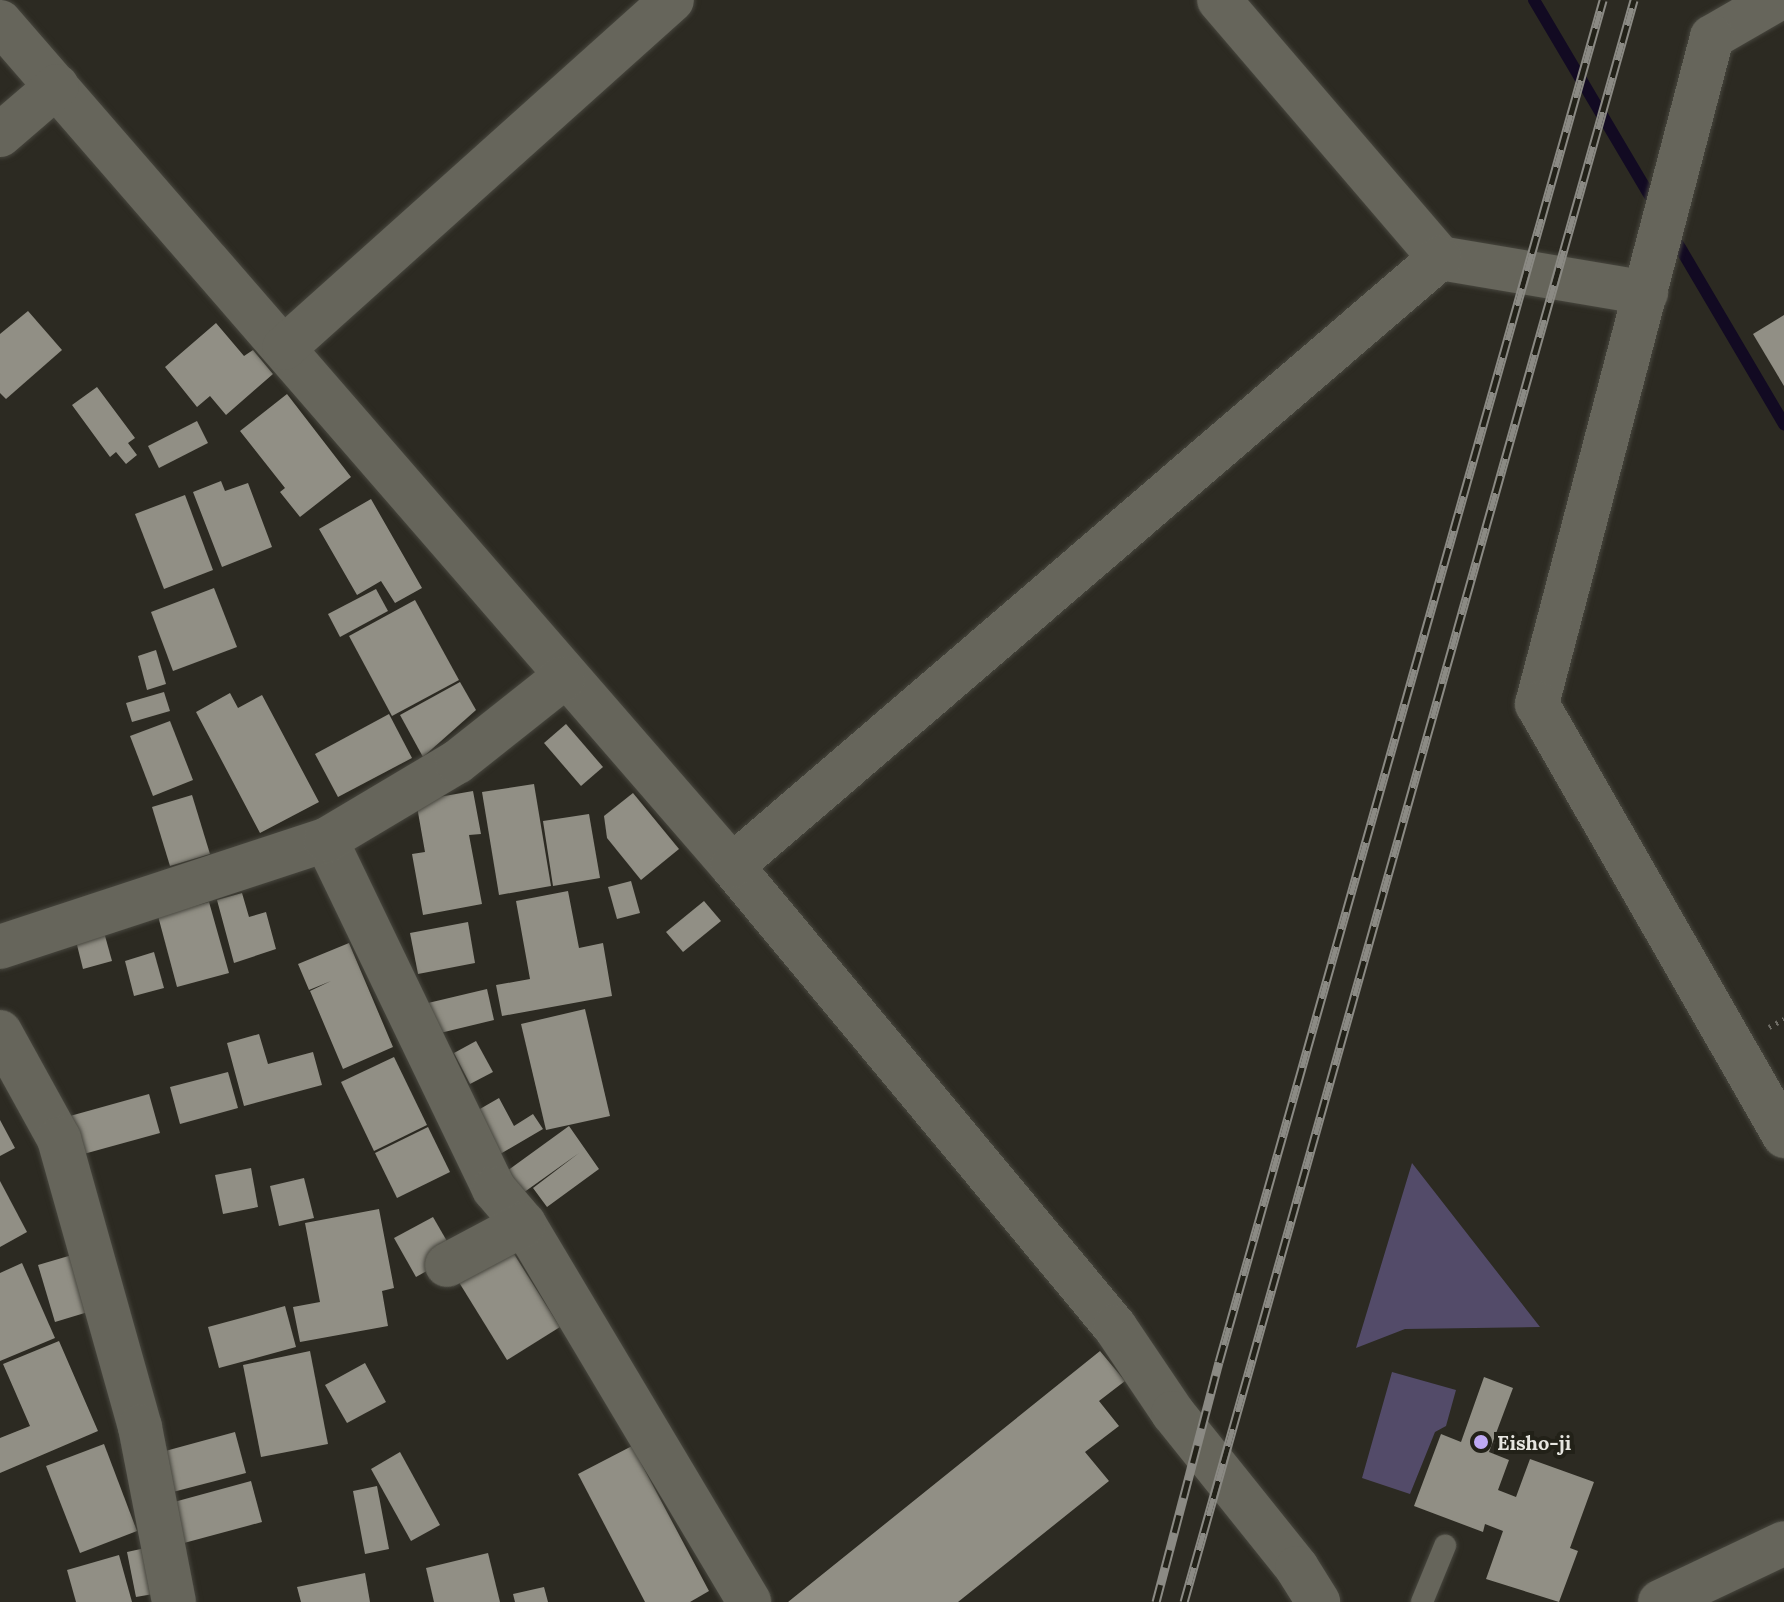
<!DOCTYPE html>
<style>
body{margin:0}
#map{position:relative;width:1784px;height:1602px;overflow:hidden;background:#2c2a22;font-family:Lora,serif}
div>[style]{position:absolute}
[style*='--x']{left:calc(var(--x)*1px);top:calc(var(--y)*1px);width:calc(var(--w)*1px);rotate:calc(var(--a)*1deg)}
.green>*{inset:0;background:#534b69}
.stream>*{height:12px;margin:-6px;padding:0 6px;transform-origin:6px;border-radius:6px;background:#120a22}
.building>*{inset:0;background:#918f85}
.path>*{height:5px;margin-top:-2.5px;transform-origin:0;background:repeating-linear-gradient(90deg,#6e6c65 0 2px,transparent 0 8px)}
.roads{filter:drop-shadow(0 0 2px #47463e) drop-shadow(0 0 2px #47463e)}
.service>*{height:22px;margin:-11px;padding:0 11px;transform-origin:11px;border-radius:11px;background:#66655b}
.minor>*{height:44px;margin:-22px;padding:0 22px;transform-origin:22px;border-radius:22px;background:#66655b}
.secondary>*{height:44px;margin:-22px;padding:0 22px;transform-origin:22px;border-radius:22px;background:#66655b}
.rail>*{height:9px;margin-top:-4.5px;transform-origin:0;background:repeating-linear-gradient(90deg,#222118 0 18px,#8b8a84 0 36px);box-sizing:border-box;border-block:2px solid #8b8a84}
.dots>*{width:22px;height:22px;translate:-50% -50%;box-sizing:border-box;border:4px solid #222118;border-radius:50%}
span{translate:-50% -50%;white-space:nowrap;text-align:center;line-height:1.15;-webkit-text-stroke:8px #222118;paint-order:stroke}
.poi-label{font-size:20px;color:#e7e6e1;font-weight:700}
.left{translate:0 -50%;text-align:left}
</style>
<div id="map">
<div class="green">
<div style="clip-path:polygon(1412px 1163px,1540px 1327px,1405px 1329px,1356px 1348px)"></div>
<div style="clip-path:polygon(1392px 1372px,1456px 1390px,1446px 1426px,1435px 1432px,1410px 1494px,1362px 1478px)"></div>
</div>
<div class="stream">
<div style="--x:1534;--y:0;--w:242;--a:59.4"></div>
<div style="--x:1672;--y:234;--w:221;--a:59.5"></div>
</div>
<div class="building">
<div style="clip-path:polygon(28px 311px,62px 350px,6px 399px,0 393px,0 334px)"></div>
<div style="clip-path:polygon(1784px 315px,1784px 386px,1753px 334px)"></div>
<div style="clip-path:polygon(216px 323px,244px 356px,253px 350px,273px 374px,226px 415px,210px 396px,197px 407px,165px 367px)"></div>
<div style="clip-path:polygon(97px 387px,135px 438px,128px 443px,137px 455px,126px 464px,116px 452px,110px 457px,72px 405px)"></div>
<div style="clip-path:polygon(287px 394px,351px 477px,300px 517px,280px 492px,285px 488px,240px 431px)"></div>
<div style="clip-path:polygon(197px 421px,208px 443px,159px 468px,148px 446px)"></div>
<div style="clip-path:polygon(221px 481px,225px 491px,248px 483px,272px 547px,222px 567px,193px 492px)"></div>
<div style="clip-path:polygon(185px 495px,213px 570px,164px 589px,135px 514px)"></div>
<div style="clip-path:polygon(371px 499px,422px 588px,395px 603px,381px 581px,357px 595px,319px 529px)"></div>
<div style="clip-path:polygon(214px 588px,237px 647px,173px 671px,151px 612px)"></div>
<div style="clip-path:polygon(376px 589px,388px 611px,340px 637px,328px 614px)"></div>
<div style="clip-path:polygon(415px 600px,459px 680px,392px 716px,349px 636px)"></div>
<div style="clip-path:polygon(156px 650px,166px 684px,147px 690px,138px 656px)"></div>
<div style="clip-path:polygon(460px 682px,476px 710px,423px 757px,400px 715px)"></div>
<div style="clip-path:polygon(164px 692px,170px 711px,132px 722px,126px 703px)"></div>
<div style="clip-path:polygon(230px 693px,238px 708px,262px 695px,319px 802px,260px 833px,196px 712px)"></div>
<div style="clip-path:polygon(389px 714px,412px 758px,338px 797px,315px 754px)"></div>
<div style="clip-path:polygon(170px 721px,193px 780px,153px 796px,130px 736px)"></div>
<div style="clip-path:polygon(566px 724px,603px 767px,581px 786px,544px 743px)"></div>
<div style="clip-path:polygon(534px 784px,551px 886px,499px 895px,482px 792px)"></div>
<div style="clip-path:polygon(473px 791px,481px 834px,469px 835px,482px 904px,423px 915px,412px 854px,425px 852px,416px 801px)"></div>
<div style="clip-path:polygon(633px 793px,679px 849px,641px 880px,607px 838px,604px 816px)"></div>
<div style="clip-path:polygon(192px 795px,210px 854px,170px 866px,152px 807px)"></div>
<div style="clip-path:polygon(589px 814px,600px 878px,553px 886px,543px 821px)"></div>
<div style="clip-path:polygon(631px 881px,640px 913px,617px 919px,608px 887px)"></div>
<div style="clip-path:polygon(568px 891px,579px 948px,603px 943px,612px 996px,502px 1016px,496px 985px,530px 979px,516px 901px)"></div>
<div style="clip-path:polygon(242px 893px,249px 917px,266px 912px,276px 949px,234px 963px,217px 900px)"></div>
<div style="clip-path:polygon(704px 901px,721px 921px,683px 952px,666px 932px)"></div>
<div style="clip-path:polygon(209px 902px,229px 973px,177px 987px,158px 916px)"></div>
<div style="clip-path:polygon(468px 922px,475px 963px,418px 974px,410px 933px)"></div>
<div style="clip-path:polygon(102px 925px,112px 961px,83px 969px,74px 933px)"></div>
<div style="clip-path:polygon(349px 943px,393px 1047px,343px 1069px,310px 991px,331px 981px,309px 990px,298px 964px)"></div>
<div style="clip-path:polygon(154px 952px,164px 988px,134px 996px,125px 961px)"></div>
<div style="clip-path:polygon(487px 989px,494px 1020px,436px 1034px,428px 1003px)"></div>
<div style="clip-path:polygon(585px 1009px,610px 1116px,546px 1130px,521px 1024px)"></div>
<div style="clip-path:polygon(259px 1034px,268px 1064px,313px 1052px,322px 1085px,244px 1106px,227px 1043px)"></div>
<div style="clip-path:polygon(476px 1041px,493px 1072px,470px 1084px,454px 1053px)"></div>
<div style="clip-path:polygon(394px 1057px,427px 1125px,374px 1151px,341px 1082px)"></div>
<div style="clip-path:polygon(228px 1072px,238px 1108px,180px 1124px,170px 1087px)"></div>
<div style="clip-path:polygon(149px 1094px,160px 1133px,80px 1155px,70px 1116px)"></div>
<div style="clip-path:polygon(499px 1098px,514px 1126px,533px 1114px,543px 1129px,490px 1160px,466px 1117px)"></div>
<div style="clip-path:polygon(0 1120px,15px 1148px,0 1156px)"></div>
<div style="clip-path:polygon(569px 1126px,599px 1169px,547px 1207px,533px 1188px,579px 1153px,516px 1198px,500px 1176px)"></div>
<div style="clip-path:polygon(428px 1127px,450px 1172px,397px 1198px,375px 1153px)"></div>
<div style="clip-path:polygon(251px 1168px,258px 1207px,223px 1214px,215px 1175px)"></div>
<div style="clip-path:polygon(304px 1178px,314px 1218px,279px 1226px,270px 1186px)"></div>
<div style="clip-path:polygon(0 1181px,27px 1232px,0 1247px)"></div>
<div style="clip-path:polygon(379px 1209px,394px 1288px,382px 1291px,388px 1326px,300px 1342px,293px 1307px,320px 1302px,305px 1223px)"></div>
<div style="clip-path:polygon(433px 1217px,455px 1255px,416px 1277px,394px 1238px)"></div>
<div style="clip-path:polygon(504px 1238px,560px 1327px,507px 1360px,452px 1271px)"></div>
<div style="clip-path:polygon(72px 1255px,88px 1312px,55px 1322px,38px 1265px)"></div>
<div style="clip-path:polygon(22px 1263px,55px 1338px,0 1361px,0 1273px)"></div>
<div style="clip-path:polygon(285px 1306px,296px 1347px,219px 1368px,208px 1327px)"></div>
<div style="clip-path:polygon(59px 1341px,98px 1431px,0 1473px,0 1438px,30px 1426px,3px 1364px)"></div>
<div style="clip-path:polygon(310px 1351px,328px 1444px,261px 1457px,243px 1365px)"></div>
<div style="clip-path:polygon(1100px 1351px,1125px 1381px,1099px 1401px,1119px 1426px,1085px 1452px,1109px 1481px,958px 1602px,788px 1602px)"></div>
<div style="clip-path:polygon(365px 1363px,386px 1402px,347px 1423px,325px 1385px)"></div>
<div style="clip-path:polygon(1484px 1377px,1513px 1388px,1489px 1452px,1509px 1460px,1498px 1490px,1516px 1497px,1530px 1459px,1594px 1482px,1570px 1548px,1578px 1551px,1559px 1602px,1486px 1579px,1503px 1531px,1485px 1524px,1483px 1532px,1414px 1506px,1441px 1434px,1461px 1442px)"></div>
<div style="clip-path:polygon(235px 1432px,246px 1473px,169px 1493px,158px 1453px)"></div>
<div style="clip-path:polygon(104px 1444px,137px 1531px,80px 1553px,46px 1466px)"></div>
<div style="clip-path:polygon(632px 1446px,709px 1591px,690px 1602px,645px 1602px,578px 1474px)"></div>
<div style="clip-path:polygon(400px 1452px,440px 1525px,411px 1541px,371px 1469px)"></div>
<div style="clip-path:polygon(251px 1481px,262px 1522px,184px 1543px,174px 1502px)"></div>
<div style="clip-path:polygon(377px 1486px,389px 1549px,365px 1554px,353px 1491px)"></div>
<div style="clip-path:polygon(150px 1547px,159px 1593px,136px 1597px,127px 1552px)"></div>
<div style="clip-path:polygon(488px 1553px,500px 1602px,434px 1602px,426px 1568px)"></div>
<div style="clip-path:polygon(119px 1555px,132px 1602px,76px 1602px,67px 1570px)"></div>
<div style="clip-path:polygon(365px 1573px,370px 1602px,301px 1602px,297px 1587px)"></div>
<div style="clip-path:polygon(544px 1587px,548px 1602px,515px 1602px,513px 1594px)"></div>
</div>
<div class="path">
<div style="--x:1769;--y:1027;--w:17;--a:-28"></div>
</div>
<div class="roads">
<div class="service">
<div style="--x:1422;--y:1602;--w:61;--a:-67.7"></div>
</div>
<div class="minor">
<div style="--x:1219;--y:0;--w:340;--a:49.4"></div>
<div style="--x:1440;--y:258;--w:209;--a:9.6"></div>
<div style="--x:1776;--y:0;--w:74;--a:150"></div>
<div style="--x:1712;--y:37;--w:690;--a:104.7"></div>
<div style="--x:1537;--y:704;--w:498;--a:60.2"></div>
<div style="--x:0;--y:22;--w:1117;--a:49.06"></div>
<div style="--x:732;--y:866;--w:599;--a:50.28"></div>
<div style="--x:1115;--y:1327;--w:104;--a:56"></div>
<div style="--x:1173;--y:1413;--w:198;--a:51.3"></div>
<div style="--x:1297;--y:1568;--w:40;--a:58"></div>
<div style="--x:0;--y:135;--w:75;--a:-40.7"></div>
<div style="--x:284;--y:348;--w:521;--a:-41.89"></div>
<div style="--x:326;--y:840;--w:387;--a:64.3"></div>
<div style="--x:494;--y:1189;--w:46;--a:49.4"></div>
<div style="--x:524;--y:1224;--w:440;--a:59.2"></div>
<div style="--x:732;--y:866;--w:933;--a:-40.65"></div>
<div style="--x:0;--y:947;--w:343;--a:-18.2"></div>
<div style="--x:326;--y:840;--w:152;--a:-30.8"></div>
<div style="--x:457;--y:762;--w:135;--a:-38.4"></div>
<div style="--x:0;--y:1032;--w:122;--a:61.1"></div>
<div style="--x:59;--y:1139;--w:299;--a:74.3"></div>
<div style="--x:140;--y:1427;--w:178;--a:79"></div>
<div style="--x:447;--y:1265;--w:87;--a:-28"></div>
</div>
<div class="secondary">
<div style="--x:1660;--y:1602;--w:137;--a:-25.4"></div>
</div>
</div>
<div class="rail">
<div style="--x:1156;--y:1602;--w:248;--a:-75.3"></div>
<div style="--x:1219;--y:1362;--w:1415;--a:-74.25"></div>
<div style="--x:1184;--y:1602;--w:1664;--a:-74.31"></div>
</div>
<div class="dots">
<div style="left:1481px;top:1442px;background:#bea9f4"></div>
</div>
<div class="poi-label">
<span class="left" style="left:1497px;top:1442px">Eisho-ji</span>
</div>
</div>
